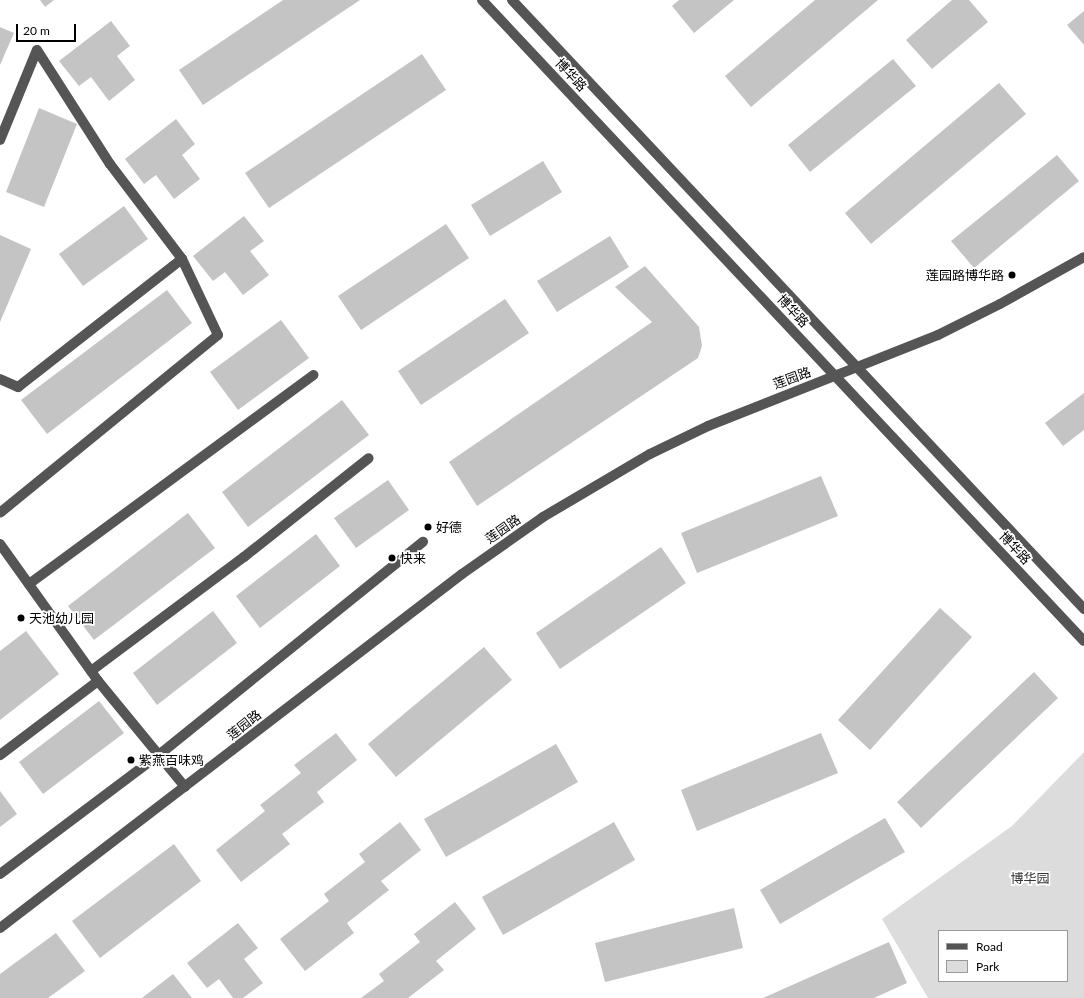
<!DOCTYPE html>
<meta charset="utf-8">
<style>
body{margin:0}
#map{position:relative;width:1084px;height:998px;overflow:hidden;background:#fff;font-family:Lato,"Noto Sans SC",sans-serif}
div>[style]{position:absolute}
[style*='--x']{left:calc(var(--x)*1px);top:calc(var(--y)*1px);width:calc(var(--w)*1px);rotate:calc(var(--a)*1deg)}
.green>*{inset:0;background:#dcdcdc}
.building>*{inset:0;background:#c4c4c4}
.minor>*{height:10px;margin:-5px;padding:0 5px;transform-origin:5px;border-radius:5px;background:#555}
.dots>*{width:11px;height:11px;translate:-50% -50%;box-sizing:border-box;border:2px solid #fff;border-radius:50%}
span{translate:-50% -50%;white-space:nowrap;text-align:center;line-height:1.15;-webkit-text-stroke:3.5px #fff;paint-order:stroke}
.street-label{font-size:13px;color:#000}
.poi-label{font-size:13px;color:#000}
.right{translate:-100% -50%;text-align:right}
.left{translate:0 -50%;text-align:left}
.park-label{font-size:13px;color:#333}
.legend{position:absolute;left:938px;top:930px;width:130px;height:52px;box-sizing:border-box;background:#fff;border:1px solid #999;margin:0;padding:5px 7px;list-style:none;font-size:12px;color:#000}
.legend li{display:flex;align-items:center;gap:8px;height:20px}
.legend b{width:20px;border:1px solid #999}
.scale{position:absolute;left:16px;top:24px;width:60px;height:18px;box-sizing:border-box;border:2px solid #000;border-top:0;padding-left:5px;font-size:12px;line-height:14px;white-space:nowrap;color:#000;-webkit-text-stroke:3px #fff;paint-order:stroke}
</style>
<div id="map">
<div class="green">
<div style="clip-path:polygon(evenodd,1084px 752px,1084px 998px,928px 998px,882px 919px,1012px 826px,1084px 752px,939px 931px,1067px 931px,1067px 981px,939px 981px,939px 931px)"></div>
</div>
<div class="building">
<div style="clip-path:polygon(40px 0,54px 0,45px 7px)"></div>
<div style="clip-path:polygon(283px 0,360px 0,203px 105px,179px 70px)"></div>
<div style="clip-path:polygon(679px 0,734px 0,694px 33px,672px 6px)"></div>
<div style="clip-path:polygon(815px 0,878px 0,751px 107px,725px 76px)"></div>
<div style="clip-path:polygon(952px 0,969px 0,988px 22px,932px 69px,906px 40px)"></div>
<div style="clip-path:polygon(1084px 11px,1084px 45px,1067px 25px)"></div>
<div style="clip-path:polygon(111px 21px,130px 46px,117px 56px,135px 80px,109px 101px,91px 77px,79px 86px,59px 61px)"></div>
<div style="clip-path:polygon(0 27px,14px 33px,0 65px)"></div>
<div style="clip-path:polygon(422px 54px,446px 90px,269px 208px,245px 173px)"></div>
<div style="clip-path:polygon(893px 59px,916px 86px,810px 172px,788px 145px)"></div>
<div style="clip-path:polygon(999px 83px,1026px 114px,871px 244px,845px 213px)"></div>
<div style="clip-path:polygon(39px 108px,77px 124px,44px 207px,6px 192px)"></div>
<div style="clip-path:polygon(176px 119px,195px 144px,182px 155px,200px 179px,174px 199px,156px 175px,144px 184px,125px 159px)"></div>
<div style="clip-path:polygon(1057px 155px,1079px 181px,974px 268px,951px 241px)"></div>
<div style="clip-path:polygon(543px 161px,562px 192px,490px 236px,471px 205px)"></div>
<div style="clip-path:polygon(124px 206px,148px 239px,83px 286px,59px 254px)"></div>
<div style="clip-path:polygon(244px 216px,264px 241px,250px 251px,269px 275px,243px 295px,225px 272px,213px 281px,193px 256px)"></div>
<div style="clip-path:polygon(446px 224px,469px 258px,361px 330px,338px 296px)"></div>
<div style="clip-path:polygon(0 235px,31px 249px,0 322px)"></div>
<div style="clip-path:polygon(610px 236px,629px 267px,557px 312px,537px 281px)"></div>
<div style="clip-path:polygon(645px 266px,699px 327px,702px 346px,698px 358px,477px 506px,449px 462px,652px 322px,615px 287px)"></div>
<div style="clip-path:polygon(167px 290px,192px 323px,47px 434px,21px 400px)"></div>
<div style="clip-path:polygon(505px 299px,529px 333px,421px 405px,398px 371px)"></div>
<div style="clip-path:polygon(281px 320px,309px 358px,238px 410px,210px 372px)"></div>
<div style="clip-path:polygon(1084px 393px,1084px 430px,1063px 446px,1045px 423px)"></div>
<div style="clip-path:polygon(342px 400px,369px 435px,248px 527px,222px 492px)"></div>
<div style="clip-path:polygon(821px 476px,838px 516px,697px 573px,681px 533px)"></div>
<div style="clip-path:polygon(388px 480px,409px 510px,356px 548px,334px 518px)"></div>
<div style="clip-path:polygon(188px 513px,215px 548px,94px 640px,68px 606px)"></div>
<div style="clip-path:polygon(316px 534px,340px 566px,260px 628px,236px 596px)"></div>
<div style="clip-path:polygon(661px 547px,686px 583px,560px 669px,536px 633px)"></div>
<div style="clip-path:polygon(940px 608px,972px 637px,870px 750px,838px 720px)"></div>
<div style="clip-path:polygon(213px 611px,237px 643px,157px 705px,133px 673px)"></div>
<div style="clip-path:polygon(26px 631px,59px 674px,0 720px,0 651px)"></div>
<div style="clip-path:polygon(484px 647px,512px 680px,396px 777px,368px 744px)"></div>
<div style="clip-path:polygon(1034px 672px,1058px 698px,921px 828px,897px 802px)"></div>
<div style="clip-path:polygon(99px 701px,124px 733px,43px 794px,19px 762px)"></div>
<div style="clip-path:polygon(336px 733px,357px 760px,317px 792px,324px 802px,282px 834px,290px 844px,241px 882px,216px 850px,265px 811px,260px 805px,301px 773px,294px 765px)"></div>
<div style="clip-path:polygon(821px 733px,838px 773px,697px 831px,681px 790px)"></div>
<div style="clip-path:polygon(556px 744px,578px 782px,446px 857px,424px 819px)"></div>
<div style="clip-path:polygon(0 791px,17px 814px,0 827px)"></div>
<div style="clip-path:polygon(885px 818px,905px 852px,780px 924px,760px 890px)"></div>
<div style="clip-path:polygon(400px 822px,421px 850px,381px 881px,389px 890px,347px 923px,354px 933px,305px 971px,280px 939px,329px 901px,324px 894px,365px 862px,359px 854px)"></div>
<div style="clip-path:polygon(614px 822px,635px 860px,503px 935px,482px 897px)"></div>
<div style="clip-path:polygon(174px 844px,201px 881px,100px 958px,72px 921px)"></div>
<div style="clip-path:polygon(455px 902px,476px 929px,436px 961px,444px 970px,408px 998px,361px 998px,384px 981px,379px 974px,420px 942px,414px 934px)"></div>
<div style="clip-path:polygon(734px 908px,743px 948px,605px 982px,595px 943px)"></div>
<div style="clip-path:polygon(238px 923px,258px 948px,244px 959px,263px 983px,243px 998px,233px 998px,219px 979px,207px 988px,187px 963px)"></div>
<div style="clip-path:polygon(56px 933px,85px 971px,48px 998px,0 998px,0 974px)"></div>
<div style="clip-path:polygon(889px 942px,907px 983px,874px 998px,763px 998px)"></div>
<div style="clip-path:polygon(173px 974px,192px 998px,142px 998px)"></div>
</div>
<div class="minor">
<div style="--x:482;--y:0;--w:879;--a:46.8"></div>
<div style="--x:512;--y:0;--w:836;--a:46.79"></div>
<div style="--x:0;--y:140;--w:97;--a:-67.7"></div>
<div style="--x:37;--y:50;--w:135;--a:57.4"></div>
<div style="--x:110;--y:164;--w:119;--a:52.8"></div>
<div style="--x:0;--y:379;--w:20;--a:24"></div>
<div style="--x:18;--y:387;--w:208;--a:-38"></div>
<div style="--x:182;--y:259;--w:84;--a:64.7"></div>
<div style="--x:218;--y:335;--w:281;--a:140.8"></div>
<div style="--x:0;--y:544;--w:168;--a:54.4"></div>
<div style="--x:98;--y:681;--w:123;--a:142.9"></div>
<div style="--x:29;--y:584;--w:353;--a:-36.3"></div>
<div style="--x:91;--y:671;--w:191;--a:-36.7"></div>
<div style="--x:244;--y:557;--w:159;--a:-38.4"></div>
<div style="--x:98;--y:681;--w:137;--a:50.6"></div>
<div style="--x:0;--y:874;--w:200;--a:-36.9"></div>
<div style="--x:160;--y:754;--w:338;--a:-38.9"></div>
<div style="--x:0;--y:928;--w:582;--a:-37.46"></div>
<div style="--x:462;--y:574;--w:99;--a:-35.1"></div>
<div style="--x:543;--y:517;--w:124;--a:-30.5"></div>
<div style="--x:650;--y:454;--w:64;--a:-25.8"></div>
<div style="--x:708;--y:426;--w:247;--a:-21.6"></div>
<div style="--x:938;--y:335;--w:69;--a:-26.6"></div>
<div style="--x:1000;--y:304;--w:96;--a:-29.2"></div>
</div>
<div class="dots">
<div style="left:1012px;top:275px;background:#000"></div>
<div style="left:428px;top:527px;background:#000"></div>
<div style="left:392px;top:558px;background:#000"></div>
<div style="left:21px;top:618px;background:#000"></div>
<div style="left:131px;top:760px;background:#000"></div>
</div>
<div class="street-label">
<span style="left:571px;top:75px;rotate:47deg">博华路</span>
<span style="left:793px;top:311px;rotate:47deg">博华路</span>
<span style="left:792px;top:378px;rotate:-20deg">莲园路</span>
<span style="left:503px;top:529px;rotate:-35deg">莲园路</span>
<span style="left:1015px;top:548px;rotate:47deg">博华路</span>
<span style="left:244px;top:725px;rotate:-38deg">莲园路</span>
</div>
<div class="poi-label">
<span class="right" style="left:1004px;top:275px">莲园路博华路</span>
<span class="left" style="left:436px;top:527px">好德</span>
<span class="left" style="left:400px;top:558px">快来</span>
<span class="left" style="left:29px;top:618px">天池幼儿园</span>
<span class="left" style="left:139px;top:760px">紫燕百味鸡</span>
</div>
<div class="park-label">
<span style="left:1030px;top:878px">博华园</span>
</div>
<ul class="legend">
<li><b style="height:5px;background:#555"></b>Road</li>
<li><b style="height:11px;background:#dcdcdc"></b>Park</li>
</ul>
<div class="scale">20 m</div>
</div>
